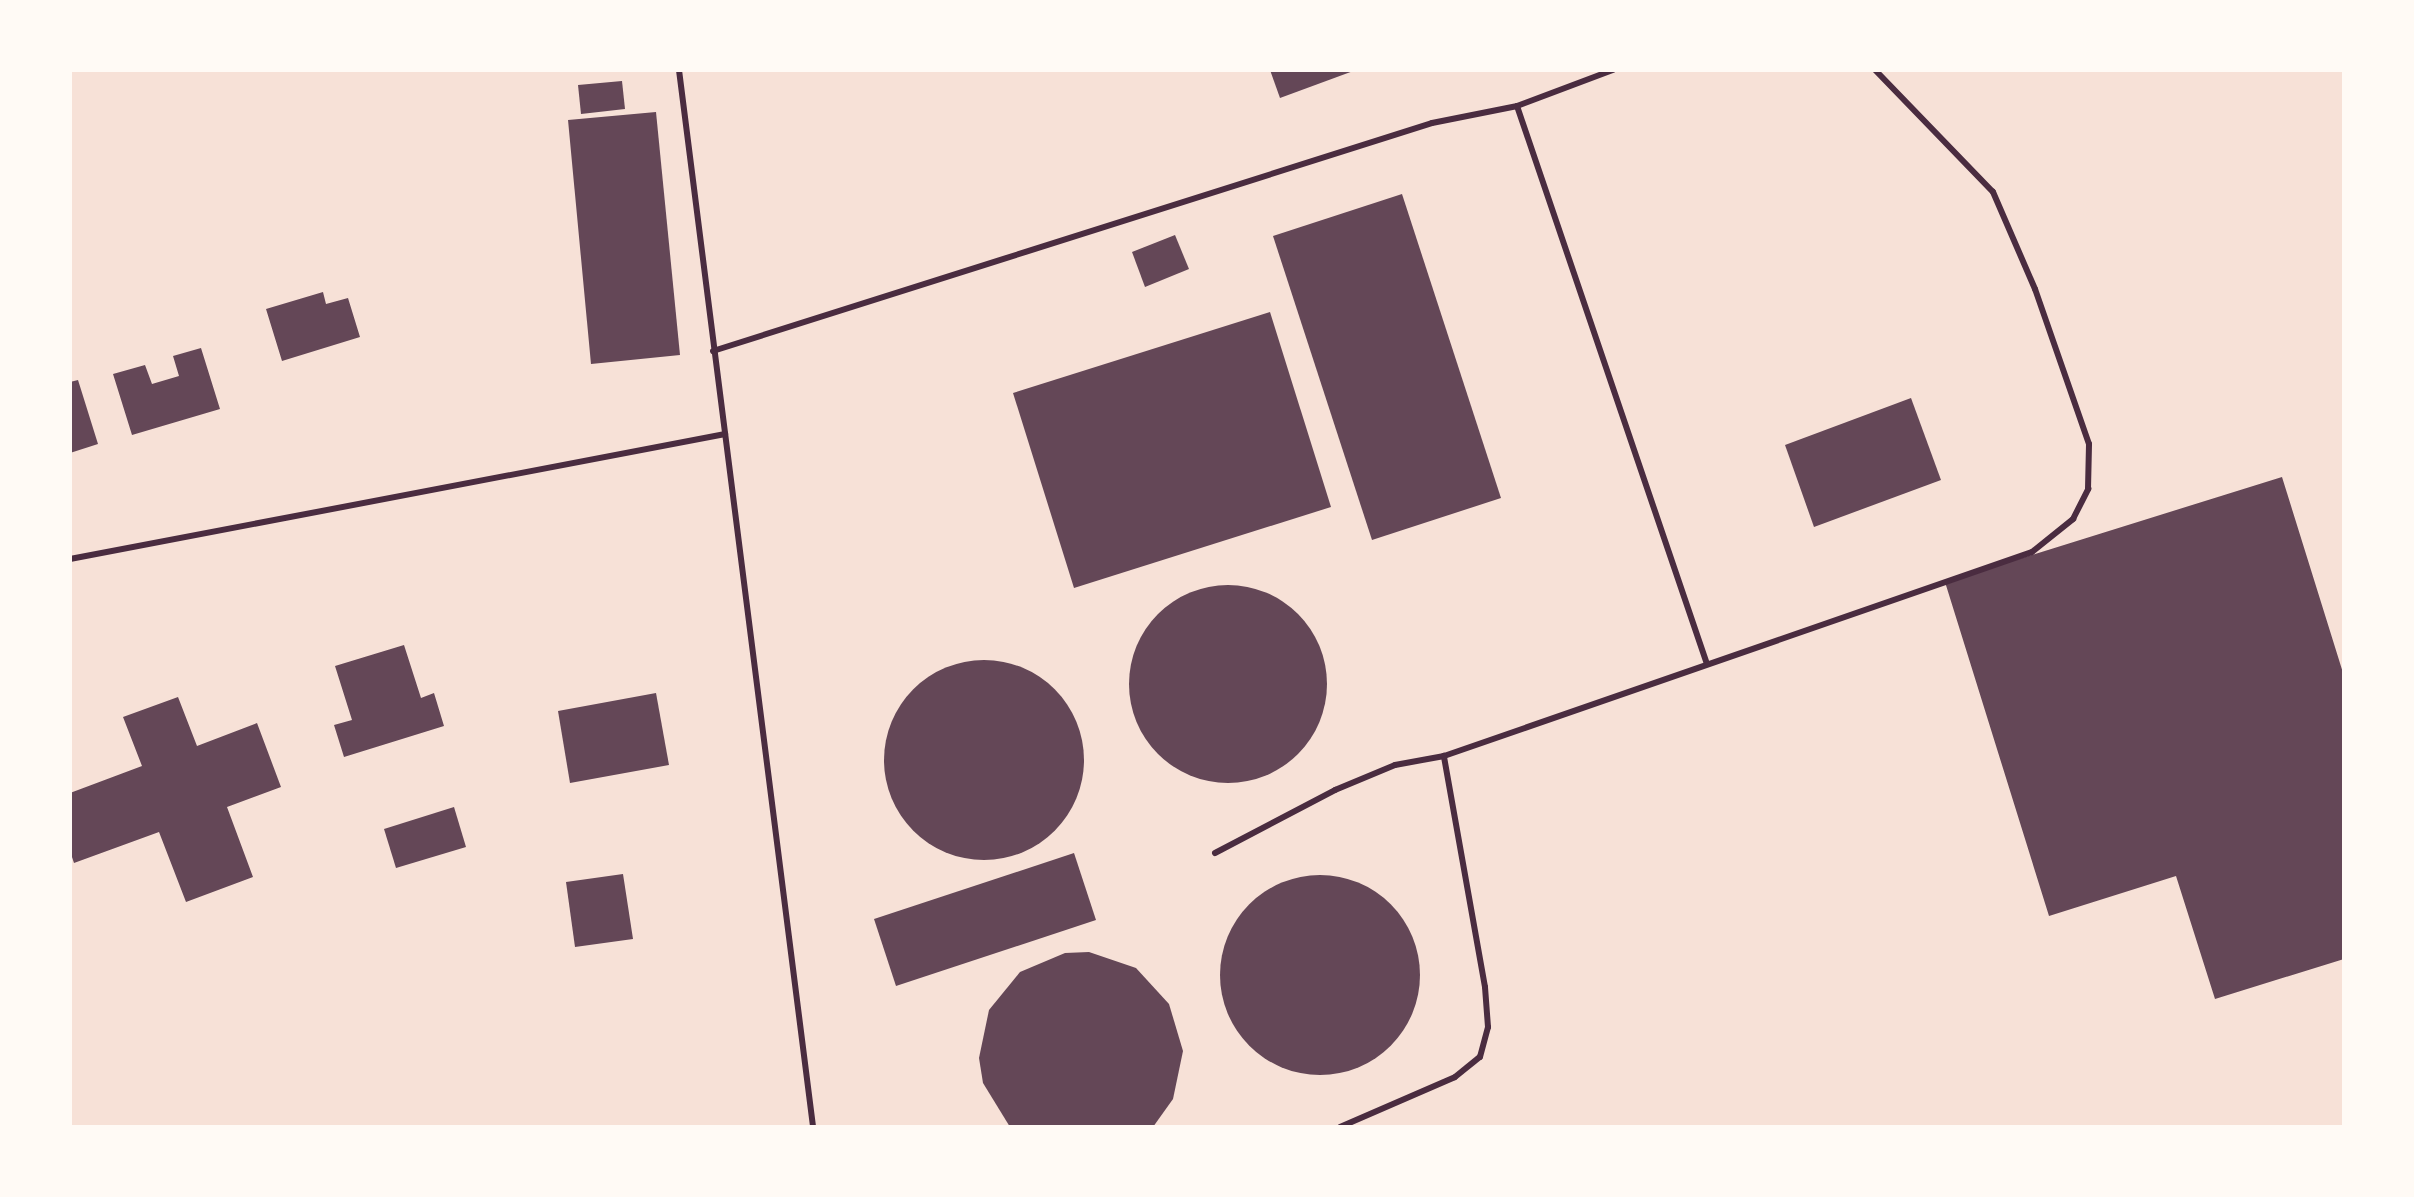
<!DOCTYPE html>
<style>
body{margin:0}
#map{position:relative;width:2414px;height:1197px;overflow:hidden;background:#f7e1d7;font-family:Raleway,sans-serif}
div>[style]{position:absolute}
[style*='--x']{left:calc(var(--x)*1px);top:calc(var(--y)*1px);width:calc(var(--w)*1px);rotate:calc(var(--a)*1deg)}
.building>*{inset:0;background:#644757}
.round{border-radius:50%}
.service>*{height:6px;margin:-3px;padding:0 3px;transform-origin:3px;border-radius:3px;background:#4a2c40}
span{translate:-50% -50%;white-space:nowrap;text-align:center;line-height:1.15;-webkit-text-stroke:7px #fffaf5;paint-order:stroke}
.frame{position:absolute;inset:0;border:72px solid #fffaf5;pointer-events:none}
</style>
<div id="map">
<div class="building">
<div style="clip-path:polygon(1270px 70px,1356px 70px,1280px 98px)"></div>
<div style="clip-path:polygon(622px 81px,625px 109px,581px 114px,578px 85px)"></div>
<div style="clip-path:polygon(656px 112px,680px 355px,591px 364px,568px 120px)"></div>
<div style="clip-path:polygon(1402px 194px,1501px 498px,1372px 540px,1273px 236px)"></div>
<div style="clip-path:polygon(1175px 235px,1189px 269px,1145px 287px,1132px 252px)"></div>
<div style="clip-path:polygon(323px 292px,326px 304px,348px 298px,360px 337px,282px 361px,266px 309px)"></div>
<div style="clip-path:polygon(1270px 312px,1331px 507px,1074px 588px,1013px 393px)"></div>
<div style="clip-path:polygon(201px 348px,220px 409px,132px 435px,113px 374px,145px 365px,152px 384px,179px 376px,173px 356px)"></div>
<div style="clip-path:polygon(78px 380px,98px 444px,70px 453px,70px 382px)"></div>
<div style="clip-path:polygon(1911px 398px,1941px 480px,1814px 527px,1785px 445px)"></div>
<div style="clip-path:polygon(2282px 477px,2344px 676px,2344px 959px,2215px 999px,2176px 876px,2049px 916px,1945px 582px)"></div>
<div class="round" style="left:1129px;top:585px;width:198px;height:198px"></div>
<div style="clip-path:polygon(404px 645px,421px 698px,434px 693px,444px 726px,344px 757px,334px 725px,352px 720px,335px 666px)"></div>
<div class="round" style="left:884px;top:660px;width:200px;height:200px"></div>
<div style="clip-path:polygon(656px 693px,669px 765px,570px 783px,558px 711px)"></div>
<div style="clip-path:polygon(178px 697px,197px 746px,257px 723px,281px 787px,227px 807px,253px 877px,186px 902px,159px 832px,74px 863px,70px 851px,70px 793px,142px 766px,123px 717px)"></div>
<div style="clip-path:polygon(454px 807px,466px 847px,396px 868px,384px 829px)"></div>
<div style="clip-path:polygon(1074px 853px,1096px 920px,896px 986px,874px 919px)"></div>
<div style="clip-path:polygon(623px 874px,633px 939px,575px 947px,566px 882px)"></div>
<div class="round" style="left:1220px;top:875px;width:200px;height:200px"></div>
<div style="clip-path:polygon(1089px 952px,1136px 968px,1169px 1004px,1183px 1051px,1173px 1099px,1153px 1127px,1010px 1127px,983px 1083px,979px 1058px,989px 1010px,1020px 972px,1065px 953px)"></div>
</div>
<div class="service">
<div style="--x:679;--y:70;--w:1065;--a:82.77"></div>
<div style="--x:1517;--y:106;--w:589;--a:71.2"></div>
<div style="--x:713;--y:351;--w:754;--a:-17.59"></div>
<div style="--x:1432;--y:123;--w:87;--a:-11.3"></div>
<div style="--x:1517;--y:106;--w:103;--a:-20.6"></div>
<div style="--x:70;--y:559;--w:667;--a:-10.8"></div>
<div style="--x:1215;--y:853;--w:136;--a:-27.7"></div>
<div style="--x:1335;--y:790;--w:65;--a:-22.6"></div>
<div style="--x:1395;--y:765;--w:50;--a:-10.4"></div>
<div style="--x:1444;--y:756;--w:622;--a:-19.13"></div>
<div style="--x:2032;--y:552;--w:53;--a:-38.8"></div>
<div style="--x:2073;--y:519;--w:34;--a:-63"></div>
<div style="--x:2088;--y:489;--w:45;--a:-88.7"></div>
<div style="--x:2089;--y:444;--w:164;--a:-109.2"></div>
<div style="--x:2035;--y:289;--w:106;--a:-113.4"></div>
<div style="--x:1993;--y:192;--w:170;--a:-134"></div>
<div style="--x:1340;--y:1127;--w:125;--a:-23.5"></div>
<div style="--x:1455;--y:1077;--w:32;--a:-39"></div>
<div style="--x:1480;--y:1057;--w:31;--a:-75"></div>
<div style="--x:1488;--y:1027;--w:40;--a:-94.3"></div>
<div style="--x:1485;--y:987;--w:235;--a:-100.1"></div>
</div>
<div class="frame"></div>
</div>
